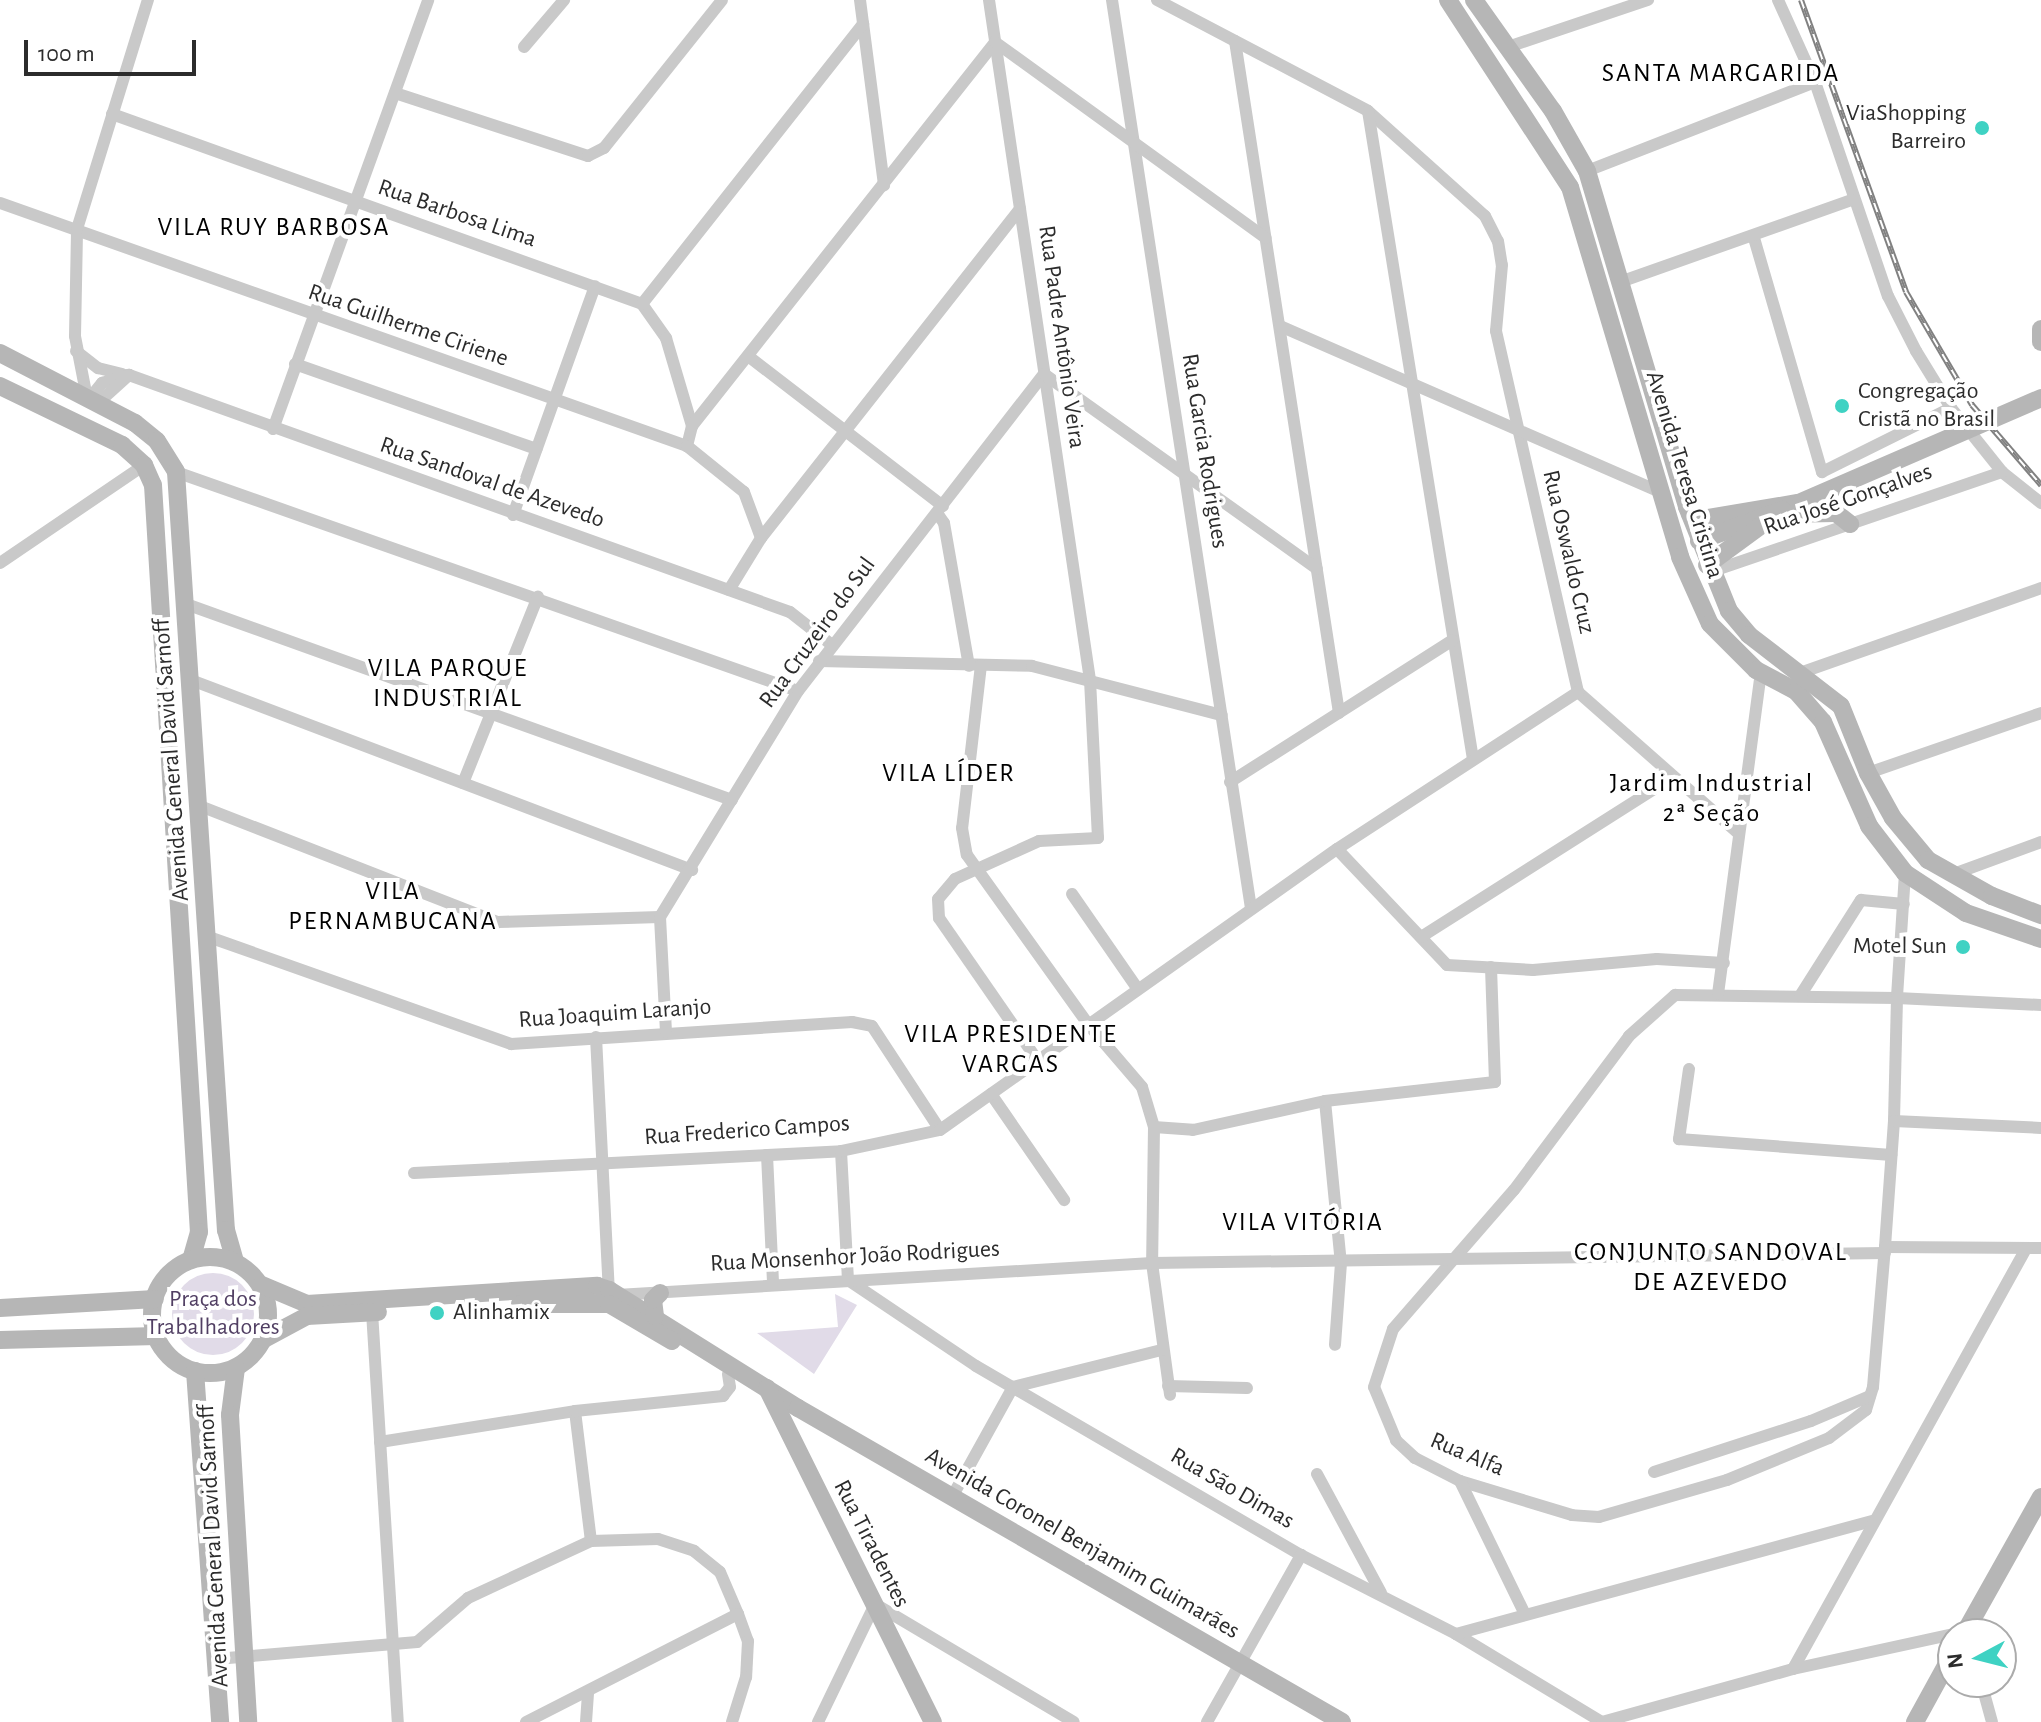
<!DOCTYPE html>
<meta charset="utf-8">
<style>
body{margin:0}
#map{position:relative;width:2041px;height:1722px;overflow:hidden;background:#fff;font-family:"Alegreya Sans",sans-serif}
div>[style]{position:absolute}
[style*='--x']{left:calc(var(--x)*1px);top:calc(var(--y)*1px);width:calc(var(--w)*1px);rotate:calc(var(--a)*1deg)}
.green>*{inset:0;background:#e1dbe8}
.round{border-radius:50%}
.street>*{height:12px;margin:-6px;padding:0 6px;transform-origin:6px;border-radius:6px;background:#c9c9c9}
.secondary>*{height:18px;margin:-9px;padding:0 9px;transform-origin:9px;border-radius:9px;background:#b6b6b6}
.secondary>.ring{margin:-9px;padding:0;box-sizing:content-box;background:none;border:18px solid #b6b6b6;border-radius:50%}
.rail>*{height:6px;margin-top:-3px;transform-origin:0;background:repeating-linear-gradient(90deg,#fff 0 9px,#818181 0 18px);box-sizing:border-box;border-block:2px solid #818181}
.secondary-bridge>*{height:18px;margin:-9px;padding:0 9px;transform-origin:9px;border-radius:9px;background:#b6b6b6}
.dots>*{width:22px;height:22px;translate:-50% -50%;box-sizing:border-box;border:4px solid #fff;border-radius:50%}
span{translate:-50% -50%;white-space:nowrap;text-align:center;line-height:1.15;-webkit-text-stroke:8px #fff;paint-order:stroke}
.poi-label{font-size:24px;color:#2c2c2c}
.right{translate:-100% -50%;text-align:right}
.left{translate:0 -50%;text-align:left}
.street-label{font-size:24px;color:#2c2c2c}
.park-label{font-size:24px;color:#513f63}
.neighbourhood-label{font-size:26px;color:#000;letter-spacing:2px}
.north{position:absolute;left:1937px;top:1618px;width:80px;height:80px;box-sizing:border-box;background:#fff;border:2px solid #ababab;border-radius:50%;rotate:263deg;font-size:22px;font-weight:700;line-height:32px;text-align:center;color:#2c2c2c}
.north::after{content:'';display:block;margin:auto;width:28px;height:36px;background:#3fd2c3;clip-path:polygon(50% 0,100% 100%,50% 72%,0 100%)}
.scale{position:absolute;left:24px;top:40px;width:172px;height:36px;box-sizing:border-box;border:4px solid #2c2c2c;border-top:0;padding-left:10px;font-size:24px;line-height:28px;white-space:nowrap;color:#2c2c2c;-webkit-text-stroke:6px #fff;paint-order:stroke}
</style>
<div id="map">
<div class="green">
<div class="round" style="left:172px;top:1273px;width:82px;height:82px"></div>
<div style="clip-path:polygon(835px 1294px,857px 1305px,814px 1374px,757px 1333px,838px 1327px)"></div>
</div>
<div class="street">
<div style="--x:860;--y:0;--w:187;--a:82.6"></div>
<div style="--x:989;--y:0;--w:687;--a:81.55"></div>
<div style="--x:1090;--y:680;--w:158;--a:87.1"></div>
<div style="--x:1098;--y:838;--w:59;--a:177.1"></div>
<div style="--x:1039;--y:841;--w:92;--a:155.7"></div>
<div style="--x:955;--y:879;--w:26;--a:130"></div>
<div style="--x:938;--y:899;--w:19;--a:87"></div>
<div style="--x:939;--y:918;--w:174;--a:55.3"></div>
<div style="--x:1112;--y:0;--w:919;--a:81.3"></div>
<div style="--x:1157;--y:0;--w:238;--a:27.7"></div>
<div style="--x:1368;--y:111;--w:157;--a:41.9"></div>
<div style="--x:1485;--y:216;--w:28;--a:63"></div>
<div style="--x:1498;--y:241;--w:24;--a:81"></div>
<div style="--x:1502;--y:265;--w:66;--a:95.2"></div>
<div style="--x:1496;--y:331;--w:370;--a:77.2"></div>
<div style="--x:1578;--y:692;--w:213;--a:41.4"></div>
<div style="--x:1778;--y:0;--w:90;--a:65.7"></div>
<div style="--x:1815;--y:82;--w:226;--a:71.2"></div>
<div style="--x:1888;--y:296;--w:62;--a:63"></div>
<div style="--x:1916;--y:351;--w:67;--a:58.4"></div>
<div style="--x:1951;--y:408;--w:82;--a:51.4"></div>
<div style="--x:2002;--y:472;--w:50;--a:38.5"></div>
<div style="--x:1235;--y:41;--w:680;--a:81.2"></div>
<div style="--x:524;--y:47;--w:62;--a:-49.6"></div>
<div style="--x:1505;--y:48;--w:151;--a:-18.6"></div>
<div style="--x:395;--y:93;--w:203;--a:18.1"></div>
<div style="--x:588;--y:156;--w:18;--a:-27"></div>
<div style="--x:604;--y:148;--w:189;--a:-51.4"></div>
<div style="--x:1368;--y:111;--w:656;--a:80.8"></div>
<div style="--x:112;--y:114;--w:563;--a:19.72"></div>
<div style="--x:642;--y:304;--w:42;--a:54.8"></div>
<div style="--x:666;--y:338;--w:92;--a:73.5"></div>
<div style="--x:692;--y:426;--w:21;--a:104"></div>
<div style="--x:1587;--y:171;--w:245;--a:-21.3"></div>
<div style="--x:0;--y:203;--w:729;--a:19.48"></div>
<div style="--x:687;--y:446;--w:73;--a:38.9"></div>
<div style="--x:744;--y:492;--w:49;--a:69.7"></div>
<div style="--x:1754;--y:238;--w:244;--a:73.8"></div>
<div style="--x:1822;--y:472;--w:144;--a:-26.4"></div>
<div style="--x:1620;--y:282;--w:246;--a:-19.5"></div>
<div style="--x:642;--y:304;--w:357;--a:-51.7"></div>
<div style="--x:1280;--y:326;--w:418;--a:23.6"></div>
<div style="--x:76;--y:351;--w:28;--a:38"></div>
<div style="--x:98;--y:368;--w:25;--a:14"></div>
<div style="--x:748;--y:356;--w:246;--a:37.6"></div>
<div style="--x:295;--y:364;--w:256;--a:19.4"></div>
<div style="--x:87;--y:398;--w:63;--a:-101"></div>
<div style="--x:75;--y:336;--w:107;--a:-88.9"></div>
<div style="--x:77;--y:229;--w:240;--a:-72.8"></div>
<div style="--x:89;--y:399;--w:21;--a:-51"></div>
<div style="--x:102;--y:383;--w:28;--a:-17"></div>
<div style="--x:129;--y:375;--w:702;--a:19.73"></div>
<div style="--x:790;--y:612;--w:53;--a:38.2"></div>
<div style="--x:98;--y:403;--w:42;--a:-42.1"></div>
<div style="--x:692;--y:426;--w:489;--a:-51.7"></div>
<div style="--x:995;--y:42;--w:334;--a:35.9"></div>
<div style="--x:273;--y:429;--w:456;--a:-70.1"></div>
<div style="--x:176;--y:472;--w:659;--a:19.4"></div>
<div style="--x:937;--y:513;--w:12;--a:55"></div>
<div style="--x:944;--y:523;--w:145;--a:80.1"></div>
<div style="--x:513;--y:515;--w:243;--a:-70.3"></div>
<div style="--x:0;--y:563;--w:174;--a:-34.2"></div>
<div style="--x:1710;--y:572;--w:309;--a:-18.9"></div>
<div style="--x:729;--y:590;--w:61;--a:-58.4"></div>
<div style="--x:761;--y:538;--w:419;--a:-51.8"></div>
<div style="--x:186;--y:604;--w:580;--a:19.75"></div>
<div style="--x:819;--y:661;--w:213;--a:1.3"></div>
<div style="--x:1032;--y:666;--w:196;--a:14.5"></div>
<div style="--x:981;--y:665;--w:164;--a:96.6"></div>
<div style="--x:962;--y:828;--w:27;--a:80"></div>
<div style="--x:967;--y:855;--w:208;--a:54.4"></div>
<div style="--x:1088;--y:1024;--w:83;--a:49.4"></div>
<div style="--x:1142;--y:1087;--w:42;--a:73.3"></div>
<div style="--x:1154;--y:1127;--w:136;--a:90.8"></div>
<div style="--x:1152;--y:1263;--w:133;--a:82.2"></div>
<div style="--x:1800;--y:673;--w:256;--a:-19.4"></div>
<div style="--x:191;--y:680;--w:536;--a:20.77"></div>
<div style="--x:1868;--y:773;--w:183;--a:-19.1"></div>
<div style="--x:1230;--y:782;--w:264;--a:-32.5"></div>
<div style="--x:463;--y:783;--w:201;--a:-68.1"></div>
<div style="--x:200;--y:806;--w:320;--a:21.3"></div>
<div style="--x:498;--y:922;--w:162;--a:-1.8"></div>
<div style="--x:1337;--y:849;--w:160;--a:46.5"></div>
<div style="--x:1447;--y:965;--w:86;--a:3.3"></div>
<div style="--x:1533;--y:970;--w:124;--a:-5.1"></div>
<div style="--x:1657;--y:959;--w:67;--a:3.4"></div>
<div style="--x:1905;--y:873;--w:125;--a:93.7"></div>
<div style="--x:1897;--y:998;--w:123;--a:91.4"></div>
<div style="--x:1894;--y:1121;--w:126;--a:94.1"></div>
<div style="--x:1885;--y:1247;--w:141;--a:94.9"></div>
<div style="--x:1873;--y:1387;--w:24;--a:107"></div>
<div style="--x:1866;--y:1410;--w:46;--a:142.9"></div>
<div style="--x:1829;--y:1438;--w:110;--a:157.6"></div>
<div style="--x:1727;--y:1480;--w:133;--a:163.9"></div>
<div style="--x:1599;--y:1517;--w:27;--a:-176"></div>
<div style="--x:1572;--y:1515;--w:117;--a:-163.1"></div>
<div style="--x:1460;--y:1481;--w:51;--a:-152.9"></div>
<div style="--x:1415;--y:1458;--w:26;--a:-137"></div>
<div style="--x:1396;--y:1440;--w:57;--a:-112.5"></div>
<div style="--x:1374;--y:1387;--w:61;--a:-71.9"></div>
<div style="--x:1393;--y:1329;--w:184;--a:-49"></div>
<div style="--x:1514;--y:1190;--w:192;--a:-53.2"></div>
<div style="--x:1629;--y:1036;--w:62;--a:-41.7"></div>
<div style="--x:1675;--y:995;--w:222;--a:0.8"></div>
<div style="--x:1897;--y:998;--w:144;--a:2.8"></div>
<div style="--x:1951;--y:875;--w:96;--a:-20.1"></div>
<div style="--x:1072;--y:894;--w:114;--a:55.3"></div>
<div style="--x:206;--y:936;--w:324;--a:19.5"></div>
<div style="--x:511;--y:1044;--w:342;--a:-3.7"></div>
<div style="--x:852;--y:1022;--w:20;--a:11"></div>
<div style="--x:872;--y:1026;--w:124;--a:56.8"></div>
<div style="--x:1421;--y:937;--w:299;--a:-32.4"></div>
<div style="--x:1718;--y:994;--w:324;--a:-82.4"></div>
<div style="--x:1800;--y:996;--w:114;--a:-57.6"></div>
<div style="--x:1861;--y:900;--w:43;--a:5.3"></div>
<div style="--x:666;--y:1032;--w:115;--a:-93"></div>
<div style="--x:660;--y:917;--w:265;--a:-58.6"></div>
<div style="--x:798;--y:691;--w:401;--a:-52.2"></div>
<div style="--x:1044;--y:374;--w:335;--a:35.5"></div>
<div style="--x:596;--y:1037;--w:253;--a:87.1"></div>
<div style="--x:1689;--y:1069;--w:71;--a:98.1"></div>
<div style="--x:1679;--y:1139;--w:213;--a:4.3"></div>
<div style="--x:991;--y:1094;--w:129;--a:55.4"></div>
<div style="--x:1325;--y:1101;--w:163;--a:84.4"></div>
<div style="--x:1341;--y:1263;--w:82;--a:94.2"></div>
<div style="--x:1894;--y:1121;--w:147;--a:2.7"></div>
<div style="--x:1154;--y:1127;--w:39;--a:4"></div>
<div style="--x:1193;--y:1130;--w:135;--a:-12.4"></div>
<div style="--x:1325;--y:1101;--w:171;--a:-6.4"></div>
<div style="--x:1495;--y:1082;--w:115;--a:-92"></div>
<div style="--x:841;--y:1151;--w:129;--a:86.9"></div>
<div style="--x:848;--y:1280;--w:154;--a:33.9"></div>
<div style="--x:976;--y:1366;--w:376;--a:30.2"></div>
<div style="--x:1301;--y:1555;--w:174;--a:27"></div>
<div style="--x:1456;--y:1634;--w:170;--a:31.1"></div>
<div style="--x:1602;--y:1722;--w:198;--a:-15.5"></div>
<div style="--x:1793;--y:1669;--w:178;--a:-12.3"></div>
<div style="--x:767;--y:1155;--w:129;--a:87.3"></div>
<div style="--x:414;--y:1173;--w:428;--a:-2.9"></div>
<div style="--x:841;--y:1151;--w:101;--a:-12"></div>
<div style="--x:940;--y:1130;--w:486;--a:-35.3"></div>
<div style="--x:1337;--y:849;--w:288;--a:-33.1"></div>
<div style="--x:1885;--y:1247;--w:156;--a:0.4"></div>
<div style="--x:617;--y:1295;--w:536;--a:-3.42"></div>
<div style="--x:1152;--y:1263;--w:733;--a:-0.78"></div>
<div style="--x:372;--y:1312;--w:411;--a:86.4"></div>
<div style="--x:1168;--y:1386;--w:79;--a:1.5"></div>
<div style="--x:575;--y:1411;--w:131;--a:83"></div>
<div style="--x:380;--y:1442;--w:197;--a:-9"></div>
<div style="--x:575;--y:1411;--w:149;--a:-5.8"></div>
<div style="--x:723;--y:1396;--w:11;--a:-52"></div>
<div style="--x:730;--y:1387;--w:13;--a:-99"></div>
<div style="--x:1654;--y:1472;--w:165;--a:-18"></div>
<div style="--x:1811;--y:1421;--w:64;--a:-23"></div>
<div style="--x:1317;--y:1474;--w:135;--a:61.7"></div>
<div style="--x:1460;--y:1481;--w:148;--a:64"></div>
<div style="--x:952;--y:1497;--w:126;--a:-61"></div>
<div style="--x:1013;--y:1387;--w:153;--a:-14"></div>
<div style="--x:1456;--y:1634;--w:432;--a:-15.2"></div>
<div style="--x:216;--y:1659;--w:202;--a:-4.8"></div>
<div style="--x:417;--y:1642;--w:67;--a:-40.8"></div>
<div style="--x:468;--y:1598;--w:136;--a:-24.9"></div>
<div style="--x:591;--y:1541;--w:67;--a:-1.7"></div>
<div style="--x:658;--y:1539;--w:38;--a:18"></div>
<div style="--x:694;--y:1551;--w:33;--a:39"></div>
<div style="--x:720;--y:1572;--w:46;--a:66.8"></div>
<div style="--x:738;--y:1614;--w:29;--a:70"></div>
<div style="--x:748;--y:1641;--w:36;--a:93"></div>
<div style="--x:746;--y:1677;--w:47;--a:107.3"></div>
<div style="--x:1793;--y:1669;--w:481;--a:-61"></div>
<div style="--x:1981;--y:1682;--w:41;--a:74.6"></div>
<div style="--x:526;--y:1722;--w:238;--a:-27"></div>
<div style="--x:586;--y:1722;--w:30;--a:-86"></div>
<div style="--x:818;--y:1722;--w:131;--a:-64.2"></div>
<div style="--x:875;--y:1604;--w:231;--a:30.7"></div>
<div style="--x:1207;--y:1722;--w:192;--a:-60.6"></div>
</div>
<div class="secondary">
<div style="--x:1448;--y:0;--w:223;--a:56.9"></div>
<div style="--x:1570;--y:187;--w:386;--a:73.4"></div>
<div style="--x:1680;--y:557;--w:73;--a:65.9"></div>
<div style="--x:1710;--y:624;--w:65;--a:45"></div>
<div style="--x:1756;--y:670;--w:45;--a:27.7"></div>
<div style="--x:1796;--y:691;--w:41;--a:48.9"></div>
<div style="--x:1823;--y:722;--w:114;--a:66.1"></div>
<div style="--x:1869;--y:826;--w:59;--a:52.5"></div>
<div style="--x:1905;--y:873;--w:73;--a:33.3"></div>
<div style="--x:1966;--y:913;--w:79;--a:19.1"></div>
<div style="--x:1474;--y:0;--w:136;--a:54.6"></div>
<div style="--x:1553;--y:111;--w:69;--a:60.5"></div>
<div style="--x:1587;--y:171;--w:351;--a:73.4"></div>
<div style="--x:1687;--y:507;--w:112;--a:68"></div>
<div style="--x:1729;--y:611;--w:31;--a:50"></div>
<div style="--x:1749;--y:635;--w:116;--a:37.7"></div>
<div style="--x:1841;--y:706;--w:72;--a:68.1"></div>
<div style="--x:1868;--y:773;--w:51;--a:60.9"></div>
<div style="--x:1893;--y:818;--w:55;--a:50.2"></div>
<div style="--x:1928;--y:860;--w:73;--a:29.4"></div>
<div style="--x:1992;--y:896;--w:53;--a:21.2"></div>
<div style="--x:2041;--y:329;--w:13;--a:90"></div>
<div style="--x:0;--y:353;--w:152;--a:27.4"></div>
<div style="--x:135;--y:423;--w:28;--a:39"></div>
<div style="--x:157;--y:441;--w:36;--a:58"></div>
<div style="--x:176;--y:472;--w:760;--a:86.23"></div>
<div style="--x:226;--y:1230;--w:33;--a:74"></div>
<div style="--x:0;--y:386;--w:136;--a:25.8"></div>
<div style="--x:122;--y:445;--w:30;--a:42"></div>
<div style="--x:144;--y:465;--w:22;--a:66"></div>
<div style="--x:153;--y:485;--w:748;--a:86.48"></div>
<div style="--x:199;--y:1232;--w:29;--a:106"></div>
<div style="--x:1690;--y:514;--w:13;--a:23"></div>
<div style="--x:1702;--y:519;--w:97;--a:-9.5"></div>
<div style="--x:1773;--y:514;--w:63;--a:-0.9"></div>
<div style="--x:1836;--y:513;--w:18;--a:38"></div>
<div style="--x:1699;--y:541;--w:89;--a:-20.5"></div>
<div style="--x:1707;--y:565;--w:66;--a:-36.3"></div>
<div class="ring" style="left:152px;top:1257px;width:98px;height:98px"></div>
<div style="--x:262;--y:1285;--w:49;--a:22.9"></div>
<div style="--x:307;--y:1304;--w:291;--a:-3.6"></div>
<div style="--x:597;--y:1286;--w:13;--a:18"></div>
<div style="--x:609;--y:1290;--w:223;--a:32"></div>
<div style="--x:798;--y:1408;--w:628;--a:29.99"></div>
<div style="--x:520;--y:1304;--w:89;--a:0"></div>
<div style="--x:609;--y:1304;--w:73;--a:30.4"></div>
<div style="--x:0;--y:1308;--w:155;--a:-3.3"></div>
<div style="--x:655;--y:1316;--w:16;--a:-97"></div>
<div style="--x:653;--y:1300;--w:10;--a:-45"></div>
<div style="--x:264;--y:1339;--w:49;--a:-28.1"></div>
<div style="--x:307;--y:1316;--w:71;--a:-3.2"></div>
<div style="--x:0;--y:1340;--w:157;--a:-1.5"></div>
<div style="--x:236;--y:1368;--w:47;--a:97.3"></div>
<div style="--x:230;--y:1415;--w:308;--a:86.6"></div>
<div style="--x:195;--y:1371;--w:352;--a:85.9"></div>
<div style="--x:767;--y:1388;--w:373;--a:63.6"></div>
<div style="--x:1964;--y:1634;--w:157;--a:-60.7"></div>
<div style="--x:1915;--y:1722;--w:79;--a:-61.2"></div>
</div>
<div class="rail">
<div style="--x:1801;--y:0;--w:310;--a:70.2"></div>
<div style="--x:1906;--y:292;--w:131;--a:59.7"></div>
<div style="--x:1972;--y:405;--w:106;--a:49.2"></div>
</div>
<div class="secondary-bridge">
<div style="--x:1801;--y:502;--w:262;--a:-23.4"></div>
</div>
<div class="dots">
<div style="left:1982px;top:128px;background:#3fd2c3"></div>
<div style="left:1842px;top:406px;background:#3fd2c3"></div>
<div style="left:1963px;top:947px;background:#3fd2c3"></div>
<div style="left:437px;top:1313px;background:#3fd2c3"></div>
</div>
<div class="poi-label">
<span class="right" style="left:1966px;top:128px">ViaShopping<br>Barreiro</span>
<span class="left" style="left:1858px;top:406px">Congregação<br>Cristã no Brasil</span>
<span class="right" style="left:1947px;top:947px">Motel Sun</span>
<span class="left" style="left:453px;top:1313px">Alinhamix</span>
</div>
<div class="street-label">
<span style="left:457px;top:214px;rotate:19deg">Rua Barbosa Lima</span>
<span style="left:408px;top:326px;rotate:19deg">Rua Guilherme Ciriene</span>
<span style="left:1061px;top:337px;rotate:82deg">Rua Padre Antônio Veira</span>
<span style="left:1204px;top:451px;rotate:81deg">Rua Garcia Rodrigues</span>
<span style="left:1684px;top:475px;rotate:73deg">Avenida Teresa Cristina</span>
<span style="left:492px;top:483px;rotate:19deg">Rua Sandoval de Azevedo</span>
<span style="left:1848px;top:500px;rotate:-19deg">Rua José Gonçalves</span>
<span style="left:1568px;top:552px;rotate:77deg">Rua Oswaldo Cruz</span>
<span style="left:818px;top:633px;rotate:-54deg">Rua Cruzeiro do Sul</span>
<span style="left:172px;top:760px;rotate:-94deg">Avenida General David Sarnoff</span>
<span style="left:615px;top:1014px;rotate:-4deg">Rua Joaquim Laranjo</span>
<span style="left:747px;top:1131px;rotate:-4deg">Rua Frederico Campos</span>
<span style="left:855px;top:1257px;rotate:-3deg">Rua Monsenhor João Rodrigues</span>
<span style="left:1467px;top:1455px;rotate:23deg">Rua Alfa</span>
<span style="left:1232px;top:1489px;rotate:30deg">Rua São Dimas</span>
<span style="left:871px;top:1544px;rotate:63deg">Rua Tiradentes</span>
<span style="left:1082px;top:1544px;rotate:30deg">Avenida Coronel Benjamim Guimarães</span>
<span style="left:214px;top:1546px;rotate:-93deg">Avenida General David Sarnoff</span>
</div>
<div class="park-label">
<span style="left:213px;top:1314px">Praça dos<br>Trabalhadores</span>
</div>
<div class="neighbourhood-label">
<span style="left:1721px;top:74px">SANTA MARGARIDA</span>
<span style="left:274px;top:228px">VILA RUY BARBOSA</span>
<span style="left:448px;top:684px">VILA PARQUE<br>INDUSTRIAL</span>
<span style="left:949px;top:774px">VILA LÍDER</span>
<span style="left:1712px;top:799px">Jardim Industrial<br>2ª Seção</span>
<span style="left:393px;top:907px">VILA<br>PERNAMBUCANA</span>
<span style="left:1011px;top:1050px">VILA PRESIDENTE<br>VARGAS</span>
<span style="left:1303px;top:1223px">VILA VITÓRIA</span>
<span style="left:1711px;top:1268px">CONJUNTO SANDOVAL<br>DE AZEVEDO</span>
</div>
<div class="north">N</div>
<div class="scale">100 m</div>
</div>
